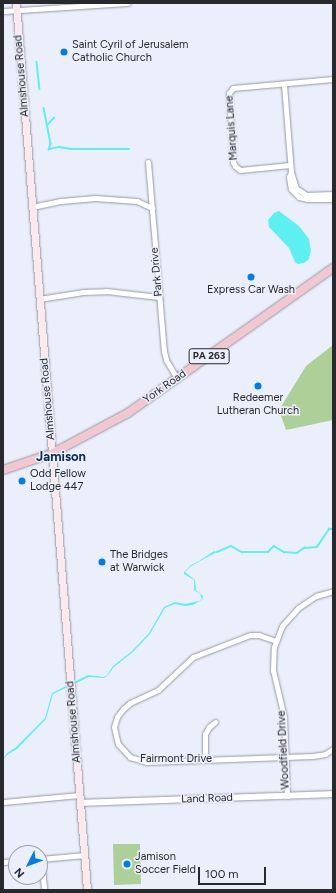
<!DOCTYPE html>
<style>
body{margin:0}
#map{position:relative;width:336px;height:893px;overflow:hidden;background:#ebeffb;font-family:Figtree,sans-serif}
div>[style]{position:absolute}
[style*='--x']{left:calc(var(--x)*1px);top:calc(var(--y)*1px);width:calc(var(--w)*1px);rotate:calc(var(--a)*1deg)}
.green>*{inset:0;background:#acd097}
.water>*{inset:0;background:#5eeff2}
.stream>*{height:1.5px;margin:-0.75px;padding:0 0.75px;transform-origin:0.75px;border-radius:0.75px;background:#5eeff2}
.roads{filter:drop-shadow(0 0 1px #9598a3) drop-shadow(0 0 1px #9598a3)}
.minor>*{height:5px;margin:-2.5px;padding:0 2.5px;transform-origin:2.5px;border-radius:2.5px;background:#fff}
.tertiary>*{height:6px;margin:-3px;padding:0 3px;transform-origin:3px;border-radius:3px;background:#fff}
.secondary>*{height:7px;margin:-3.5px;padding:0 3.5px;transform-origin:3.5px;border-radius:3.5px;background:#faeaee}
.trunk>*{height:8px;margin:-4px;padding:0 4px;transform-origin:4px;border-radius:4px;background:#f2c8d0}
.dots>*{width:11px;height:11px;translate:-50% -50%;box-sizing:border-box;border:2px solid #ebeffb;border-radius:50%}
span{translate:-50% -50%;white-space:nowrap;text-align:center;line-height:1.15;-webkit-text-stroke:3px #ebeffb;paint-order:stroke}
.shield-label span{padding:1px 3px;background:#ebeffb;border:1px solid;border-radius:3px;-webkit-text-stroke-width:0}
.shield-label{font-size:10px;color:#28292d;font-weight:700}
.poi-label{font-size:11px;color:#28292d}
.left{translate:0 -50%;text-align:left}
.street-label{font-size:11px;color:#28292d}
.quarter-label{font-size:13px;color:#072d53;font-weight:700}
.frame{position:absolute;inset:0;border:4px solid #28292d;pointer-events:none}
.north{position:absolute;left:8px;top:845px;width:40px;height:40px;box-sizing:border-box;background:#ebeffb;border:1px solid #9da0a9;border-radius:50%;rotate:228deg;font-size:11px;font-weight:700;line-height:16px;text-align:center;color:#28292d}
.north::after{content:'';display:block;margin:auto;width:14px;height:18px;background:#007de4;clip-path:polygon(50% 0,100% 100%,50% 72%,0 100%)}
.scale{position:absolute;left:198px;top:867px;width:68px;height:18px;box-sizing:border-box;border:2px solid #28292d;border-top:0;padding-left:5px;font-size:12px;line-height:14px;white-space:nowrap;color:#28292d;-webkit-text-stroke:3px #ebeffb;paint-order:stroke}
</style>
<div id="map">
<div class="green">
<div style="clip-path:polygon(333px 345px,333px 420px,286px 430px,279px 410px,306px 366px)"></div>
<div style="clip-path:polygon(113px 844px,140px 844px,141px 884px,114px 885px)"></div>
</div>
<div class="water">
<div style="clip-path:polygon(279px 211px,299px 226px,309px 239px,311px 251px,309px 259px,304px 263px,298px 264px,295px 262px,289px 248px,269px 227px,268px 220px,274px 213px)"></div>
<div style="clip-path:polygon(214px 551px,217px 552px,191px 566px,185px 572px,195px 580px,196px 590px,203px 596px,203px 599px,193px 605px,185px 606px,175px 604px,165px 608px,150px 634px,133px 652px,114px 667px,107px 676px,104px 678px,89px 677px,53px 694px,46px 719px,17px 749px,7px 755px,3px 760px,6px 754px,16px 747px,45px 718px,52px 693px,88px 675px,104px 677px,107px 675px,113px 666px,132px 651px,149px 633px,164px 607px,175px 602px,185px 604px,199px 601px,202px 599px,200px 594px,194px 590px,194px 580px,184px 574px,184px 572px,191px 565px,199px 561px)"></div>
</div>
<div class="stream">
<div style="--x:37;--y:62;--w:27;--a:84"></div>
<div style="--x:44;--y:108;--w:37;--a:79"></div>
<div style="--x:51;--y:144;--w:6;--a:108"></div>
<div style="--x:47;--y:125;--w:10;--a:-45"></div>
<div style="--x:50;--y:149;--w:9;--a:-13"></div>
<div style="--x:59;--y:147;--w:12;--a:9"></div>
<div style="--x:71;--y:149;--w:58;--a:0"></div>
<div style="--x:217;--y:552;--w:15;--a:-23"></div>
<div style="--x:231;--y:546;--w:13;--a:29"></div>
<div style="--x:242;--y:552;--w:26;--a:0"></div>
<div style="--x:268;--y:552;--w:8;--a:-45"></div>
<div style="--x:274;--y:546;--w:12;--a:31"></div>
<div style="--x:284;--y:552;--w:13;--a:4"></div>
<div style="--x:297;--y:553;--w:9;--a:-36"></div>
<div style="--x:304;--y:548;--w:13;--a:-4"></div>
<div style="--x:317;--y:547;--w:22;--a:-56"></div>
<div style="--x:329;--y:529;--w:4;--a:0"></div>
</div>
<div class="roads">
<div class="minor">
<div style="--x:3;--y:11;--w:125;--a:-3.7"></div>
<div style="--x:284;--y:85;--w:87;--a:85.4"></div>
<div style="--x:291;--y:172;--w:17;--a:73"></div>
<div style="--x:296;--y:188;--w:12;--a:35"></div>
<div style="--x:306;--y:195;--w:27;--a:-2"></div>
<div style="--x:148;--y:162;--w:190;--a:85.2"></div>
<div style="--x:164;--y:351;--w:9;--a:77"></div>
<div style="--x:166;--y:360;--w:21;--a:59"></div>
<div style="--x:290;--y:165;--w:50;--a:174.3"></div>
<div style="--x:240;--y:170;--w:6;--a:-141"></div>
<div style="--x:235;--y:166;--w:4;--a:-117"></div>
<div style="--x:233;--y:162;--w:69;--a:-93.3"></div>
<div style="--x:229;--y:93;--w:6;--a:-51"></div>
<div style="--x:233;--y:88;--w:100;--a:-5.1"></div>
<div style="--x:291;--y:172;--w:5;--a:112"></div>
<div style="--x:289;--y:177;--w:12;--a:81"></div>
<div style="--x:291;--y:189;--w:11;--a:45"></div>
<div style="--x:299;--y:197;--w:8;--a:14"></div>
<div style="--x:307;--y:199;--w:26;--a:0"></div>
<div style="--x:32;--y:207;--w:30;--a:-12"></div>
<div style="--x:61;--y:201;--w:34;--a:-5"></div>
<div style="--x:95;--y:198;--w:42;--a:4.1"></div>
<div style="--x:137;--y:201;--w:17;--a:25"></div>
<div style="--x:39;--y:299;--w:45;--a:-9"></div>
<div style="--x:83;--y:292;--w:23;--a:-2"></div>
<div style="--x:106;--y:291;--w:53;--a:6.5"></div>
<div style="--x:276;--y:641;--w:18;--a:-161"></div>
<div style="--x:259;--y:635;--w:9;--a:180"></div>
<div style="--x:250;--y:635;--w:61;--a:158.9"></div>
<div style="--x:193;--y:657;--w:48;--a:136.7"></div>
<div style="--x:158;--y:690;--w:31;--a:155"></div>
<div style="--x:130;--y:703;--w:9;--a:139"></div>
<div style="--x:123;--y:709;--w:10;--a:127"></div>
<div style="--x:117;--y:717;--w:10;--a:107"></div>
<div style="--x:114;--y:727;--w:17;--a:77"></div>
<div style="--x:118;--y:744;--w:18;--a:47"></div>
<div style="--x:130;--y:757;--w:17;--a:17"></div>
<div style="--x:146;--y:762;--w:167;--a:-2.1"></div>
<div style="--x:313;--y:756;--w:12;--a:-9"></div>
<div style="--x:325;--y:754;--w:9;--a:-32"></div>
<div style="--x:205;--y:759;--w:25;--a:-90"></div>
<div style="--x:205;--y:734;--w:8;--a:-60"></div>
<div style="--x:209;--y:727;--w:8;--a:-40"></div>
<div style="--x:287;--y:796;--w:79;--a:-92.2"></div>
<div style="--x:284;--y:717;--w:48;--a:-103.2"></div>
<div style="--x:273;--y:670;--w:23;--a:-88"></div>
<div style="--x:274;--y:647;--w:22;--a:-69"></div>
<div style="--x:282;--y:626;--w:24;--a:-48"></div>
<div style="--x:298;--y:608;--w:22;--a:-34"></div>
<div style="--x:316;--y:596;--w:18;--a:-16"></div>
<div style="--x:3;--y:802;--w:77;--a:-5.2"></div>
<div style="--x:40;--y:859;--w:45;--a:-5.1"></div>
<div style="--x:41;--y:859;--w:31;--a:84"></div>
<div style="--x:3;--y:862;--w:13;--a:-4"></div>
</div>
<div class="tertiary">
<div style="--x:81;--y:803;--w:252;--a:-2"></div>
</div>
<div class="secondary">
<div style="--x:16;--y:3;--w:890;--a:85.42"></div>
</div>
<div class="trunk">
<div style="--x:3;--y:470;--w:53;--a:-18.8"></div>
<div style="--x:53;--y:453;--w:85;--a:-28.1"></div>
<div style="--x:128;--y:413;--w:251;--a:-35.3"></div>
</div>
</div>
<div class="dots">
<div style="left:64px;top:52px;background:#007de4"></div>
<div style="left:251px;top:277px;background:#007de4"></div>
<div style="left:258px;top:386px;background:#007de4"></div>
<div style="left:22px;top:481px;background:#007de4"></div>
<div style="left:102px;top:562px;background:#007de4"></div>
<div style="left:127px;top:864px;background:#007de4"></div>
</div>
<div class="shield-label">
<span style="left:209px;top:356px">PA 263</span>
</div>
<div class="poi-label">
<span class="left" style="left:72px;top:52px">Saint Cyril of Jerusalem<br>Catholic Church</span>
<span style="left:251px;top:290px">Express Car Wash</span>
<span style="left:258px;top:405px">Redeemer<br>Lutheran Church</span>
<span class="left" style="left:30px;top:481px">Odd Fellow<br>Lodge 447</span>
<span class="left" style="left:110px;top:562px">The Bridges<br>at Warwick</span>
<span class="left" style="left:135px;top:864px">Jamison<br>Soccer Field</span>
</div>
<div class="street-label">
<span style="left:22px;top:76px;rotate:-95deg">Almshouse Road</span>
<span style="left:232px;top:128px;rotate:-94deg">Marquis Lane</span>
<span style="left:157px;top:272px;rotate:-95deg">Park Drive</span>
<span style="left:165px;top:387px;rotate:-35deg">York Road</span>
<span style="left:48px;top:399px;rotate:-95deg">Almshouse Road</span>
<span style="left:74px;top:722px;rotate:-95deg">Almshouse Road</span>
<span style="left:284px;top:750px;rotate:-93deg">Woodfield Drive</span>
<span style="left:176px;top:759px">Fairmont Drive</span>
<span style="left:207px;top:799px;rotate:-2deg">Land Road</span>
</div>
<div class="quarter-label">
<span style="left:61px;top:457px">Jamison</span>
</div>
<div class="frame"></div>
<div class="north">N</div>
<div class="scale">100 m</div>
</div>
